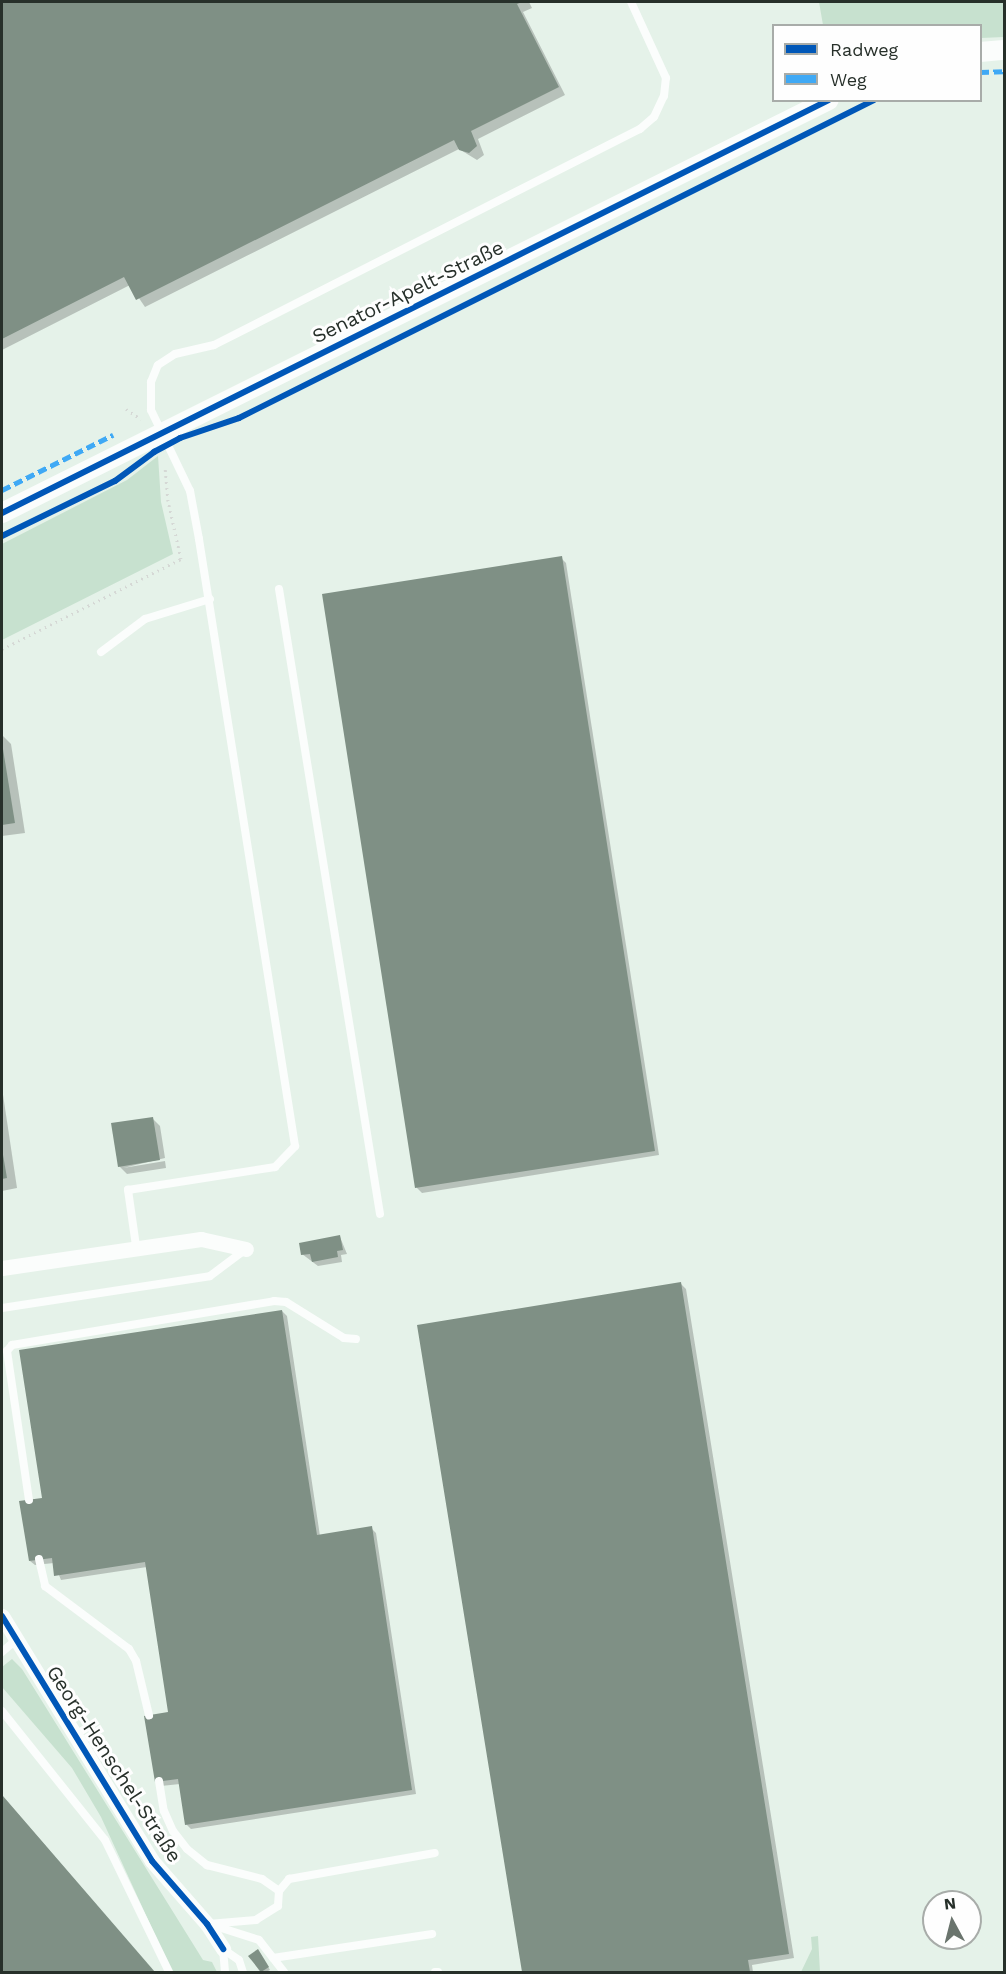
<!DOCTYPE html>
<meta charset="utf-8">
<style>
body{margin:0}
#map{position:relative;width:1006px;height:1974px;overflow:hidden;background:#e5f2e9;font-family:"Work Sans",sans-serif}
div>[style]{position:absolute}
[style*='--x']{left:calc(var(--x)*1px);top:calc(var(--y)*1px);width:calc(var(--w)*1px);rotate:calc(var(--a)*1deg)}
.green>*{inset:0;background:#c7e1cf}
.shadow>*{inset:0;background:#0003}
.building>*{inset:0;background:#7f9085}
.path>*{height:3px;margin-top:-1.5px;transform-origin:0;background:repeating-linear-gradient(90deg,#d5d8d5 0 1.5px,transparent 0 6px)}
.service>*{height:8px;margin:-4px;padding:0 4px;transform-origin:4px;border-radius:4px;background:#fbfdfc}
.minor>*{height:15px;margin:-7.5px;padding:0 7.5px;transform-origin:7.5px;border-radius:7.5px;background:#fbfdfc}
.tertiary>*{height:20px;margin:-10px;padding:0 10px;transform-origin:10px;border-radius:10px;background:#fbfdfc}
.quiet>*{height:4.5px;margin-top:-2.25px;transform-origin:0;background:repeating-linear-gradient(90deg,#3fa9f5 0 9px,transparent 0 13.5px)}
.cycleway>*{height:6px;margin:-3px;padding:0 3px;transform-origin:3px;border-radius:3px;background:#0057b8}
span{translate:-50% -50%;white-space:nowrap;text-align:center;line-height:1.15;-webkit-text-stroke:6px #fefefe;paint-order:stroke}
.street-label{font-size:20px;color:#27302a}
.frame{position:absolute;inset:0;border:3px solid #27302a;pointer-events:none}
.legend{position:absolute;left:772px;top:24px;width:210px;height:78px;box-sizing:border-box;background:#fefefe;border:2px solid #a8aca9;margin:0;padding:8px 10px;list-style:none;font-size:18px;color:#27302a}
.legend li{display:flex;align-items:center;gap:12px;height:30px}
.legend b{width:30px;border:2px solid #a8aca9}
.north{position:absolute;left:922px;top:1890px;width:60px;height:60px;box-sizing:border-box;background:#fefefe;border:2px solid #a8aca9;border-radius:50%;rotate:353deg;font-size:16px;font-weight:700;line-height:24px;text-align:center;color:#27302a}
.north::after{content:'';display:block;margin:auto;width:21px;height:27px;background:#6a746d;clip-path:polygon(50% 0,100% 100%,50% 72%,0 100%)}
</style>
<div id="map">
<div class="green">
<div style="clip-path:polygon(819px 2px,1004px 2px,1004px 37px,981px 38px,980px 26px,823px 25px)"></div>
<div style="clip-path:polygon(158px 456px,161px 502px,173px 554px,2px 640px,2px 544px,127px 480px)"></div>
<div style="clip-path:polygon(12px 1659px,22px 1669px,203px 1960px,212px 1962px,217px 1972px,172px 1972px,101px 1817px,72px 1768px,2px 1687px,2px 1667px)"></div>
<div style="clip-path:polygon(818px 1936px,820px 1972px,801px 1972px,812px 1949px,811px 1937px)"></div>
</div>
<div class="shadow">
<div style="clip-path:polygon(2px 2px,529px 2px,532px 8px,523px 12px,565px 95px,478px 139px,484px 155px,477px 160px,459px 149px,145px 307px,130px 285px,2px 350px)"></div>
<div style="clip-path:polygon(561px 558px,566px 563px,659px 1155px,422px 1193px,417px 1188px,324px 595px)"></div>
<div style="clip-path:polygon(2px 735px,11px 744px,25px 833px,2px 836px)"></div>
<div style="clip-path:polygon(2px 1088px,17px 1188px,2px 1191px)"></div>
<div style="clip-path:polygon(152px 1118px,160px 1126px,165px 1158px,123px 1168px,165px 1161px,166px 1168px,127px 1174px,119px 1166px)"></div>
<div style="clip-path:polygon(340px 1237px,347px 1254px,341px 1255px,342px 1262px,318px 1266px,302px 1254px)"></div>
<div style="clip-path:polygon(681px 1284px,686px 1289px,794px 1958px,752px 1965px,753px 1972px,523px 1972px,419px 1326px)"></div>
<div style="clip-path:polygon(282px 1311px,287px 1316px,320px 1536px,371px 1528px,376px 1533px,416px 1794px,191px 1829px,186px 1824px,180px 1784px,161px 1786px,170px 1714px,147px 1567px,61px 1580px,54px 1563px,35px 1565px,30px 1561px,43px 1499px)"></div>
<div style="clip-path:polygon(2px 1795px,154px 1972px,2px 1972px)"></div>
<div style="clip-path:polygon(260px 1953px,270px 1970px,266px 1972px,260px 1972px,250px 1956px)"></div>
</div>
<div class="building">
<div style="clip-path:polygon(2px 2px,522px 2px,517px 4px,559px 87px,471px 131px,477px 146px,469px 153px,459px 150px,454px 140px,136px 300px,124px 277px,2px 339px)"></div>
<div style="clip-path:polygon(562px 556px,655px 1151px,415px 1188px,322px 594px)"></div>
<div style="clip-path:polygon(2px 743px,15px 823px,2px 825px)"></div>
<div style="clip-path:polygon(153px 1117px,160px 1160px,118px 1167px,111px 1123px)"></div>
<div style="clip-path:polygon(2px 1149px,7px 1178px,2px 1179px)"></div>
<div style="clip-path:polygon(340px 1235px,343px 1250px,337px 1251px,338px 1257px,312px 1262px,310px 1254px,301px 1255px,299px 1243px)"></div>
<div style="clip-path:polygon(681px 1282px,789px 1954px,748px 1960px,750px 1972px,522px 1972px,417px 1325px)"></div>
<div style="clip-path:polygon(282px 1310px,317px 1535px,372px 1526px,412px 1790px,185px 1825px,178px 1779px,155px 1782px,144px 1716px,168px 1712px,145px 1562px,54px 1576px,52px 1558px,29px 1561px,19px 1501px,42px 1498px,19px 1350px)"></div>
<div style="clip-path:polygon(2px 1795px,155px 1972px,2px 1972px)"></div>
<div style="clip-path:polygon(258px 1949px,269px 1967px,261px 1972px,248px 1956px)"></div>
</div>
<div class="path">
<div style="--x:126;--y:409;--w:18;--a:34"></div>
<div style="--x:2;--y:649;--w:200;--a:-26.7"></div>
<div style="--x:181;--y:559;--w:59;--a:-102.6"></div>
<div style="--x:168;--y:501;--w:34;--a:-95"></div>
</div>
<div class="service">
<div style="--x:279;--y:589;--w:633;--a:80.82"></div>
<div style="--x:101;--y:652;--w:55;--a:-36.9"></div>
<div style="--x:145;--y:619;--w:68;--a:-17.1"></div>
<div style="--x:136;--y:1246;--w:57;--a:-98.1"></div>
<div style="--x:128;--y:1190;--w:149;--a:-8.9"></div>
<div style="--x:275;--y:1167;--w:29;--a:-46"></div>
<div style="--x:295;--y:1146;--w:615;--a:-98.99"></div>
<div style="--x:199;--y:539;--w:49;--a:-100.6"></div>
<div style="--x:190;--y:491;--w:90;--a:-115.7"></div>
<div style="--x:151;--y:410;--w:28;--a:-90"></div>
<div style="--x:151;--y:382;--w:18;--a:-68"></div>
<div style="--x:158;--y:365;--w:20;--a:-33"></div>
<div style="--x:175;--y:354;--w:40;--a:-13"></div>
<div style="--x:214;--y:345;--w:478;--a:-26.9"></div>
<div style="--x:640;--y:129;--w:18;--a:-41"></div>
<div style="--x:654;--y:117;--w:23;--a:-65"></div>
<div style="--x:664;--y:96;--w:18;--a:-84"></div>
<div style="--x:666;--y:78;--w:84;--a:-114.7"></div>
<div style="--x:2;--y:1308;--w:210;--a:-8.7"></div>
<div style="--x:210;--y:1276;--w:45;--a:-36.9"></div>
<div style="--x:29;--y:1500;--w:151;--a:-98.4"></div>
<div style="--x:7;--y:1351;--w:8;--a:-50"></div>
<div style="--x:12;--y:1345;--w:266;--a:-9.5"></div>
<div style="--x:274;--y:1301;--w:12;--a:5"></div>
<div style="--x:286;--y:1302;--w:68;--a:31.8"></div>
<div style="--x:344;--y:1338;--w:12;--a:5"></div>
<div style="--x:39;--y:1559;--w:28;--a:77"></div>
<div style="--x:45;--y:1586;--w:105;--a:36.9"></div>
<div style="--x:129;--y:1649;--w:14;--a:60"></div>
<div style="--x:136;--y:1661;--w:56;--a:76.5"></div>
<div style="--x:2;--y:1652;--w:18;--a:-41"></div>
<div style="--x:2;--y:1711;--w:165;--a:51.4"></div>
<div style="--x:105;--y:1840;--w:147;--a:64.1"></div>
<div style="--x:159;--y:1781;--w:30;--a:81"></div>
<div style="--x:164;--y:1811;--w:22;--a:66"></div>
<div style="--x:173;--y:1831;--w:23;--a:52"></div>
<div style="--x:187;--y:1849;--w:26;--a:39"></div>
<div style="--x:207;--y:1865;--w:57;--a:14.3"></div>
<div style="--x:262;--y:1879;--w:21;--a:35"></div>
<div style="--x:279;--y:1891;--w:15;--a:94"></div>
<div style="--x:278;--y:1906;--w:26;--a:148"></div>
<div style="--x:256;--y:1920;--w:48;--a:175.2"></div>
<div style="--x:279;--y:1891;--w:16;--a:-50"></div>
<div style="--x:289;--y:1879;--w:148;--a:-10.1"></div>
<div style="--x:212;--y:1925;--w:49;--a:17.7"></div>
<div style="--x:259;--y:1940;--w:41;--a:52"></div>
<div style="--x:223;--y:1949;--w:19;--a:35"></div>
<div style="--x:239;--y:1960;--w:13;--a:72"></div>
<div style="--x:223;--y:1949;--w:23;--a:85"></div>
<div style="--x:273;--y:1958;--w:161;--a:-8.6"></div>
<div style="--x:435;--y:1972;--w:3;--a:0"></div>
</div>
<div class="minor">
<div style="--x:2;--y:1268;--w:201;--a:-8.3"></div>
<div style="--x:201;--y:1239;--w:46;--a:12.5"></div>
<div style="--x:2;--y:1616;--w:287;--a:58.5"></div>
<div style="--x:152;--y:1861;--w:84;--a:48.9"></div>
<div style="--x:207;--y:1924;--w:30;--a:57"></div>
</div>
<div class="tertiary">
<div style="--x:980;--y:52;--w:24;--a:-5"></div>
<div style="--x:2;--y:513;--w:924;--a:-26.54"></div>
</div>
<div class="quiet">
<div style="--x:980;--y:72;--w:24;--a:-2"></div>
<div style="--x:2;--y:490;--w:124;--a:-26.4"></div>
</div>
<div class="cycleway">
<div style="--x:2;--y:513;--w:924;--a:-26.54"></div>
<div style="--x:2;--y:536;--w:126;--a:-26"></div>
<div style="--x:115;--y:481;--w:49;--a:-36.6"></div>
<div style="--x:154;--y:452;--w:30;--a:-28"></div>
<div style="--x:180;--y:438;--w:62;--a:-18.7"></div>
<div style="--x:239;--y:418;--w:710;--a:-26.6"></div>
<div style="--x:2;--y:1616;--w:287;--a:58.5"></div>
<div style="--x:152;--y:1861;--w:84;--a:48.9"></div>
<div style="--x:207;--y:1924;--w:30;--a:57"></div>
</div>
<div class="street-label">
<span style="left:408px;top:292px;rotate:-26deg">Senator-Apelt-Straße</span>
<span style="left:114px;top:1764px;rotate:57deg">Georg-Henschel-Straße</span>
</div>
<div class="frame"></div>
<ul class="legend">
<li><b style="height:8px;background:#0057b8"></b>Radweg</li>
<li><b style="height:8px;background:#3fa9f5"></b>Weg</li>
</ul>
<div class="north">N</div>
</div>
